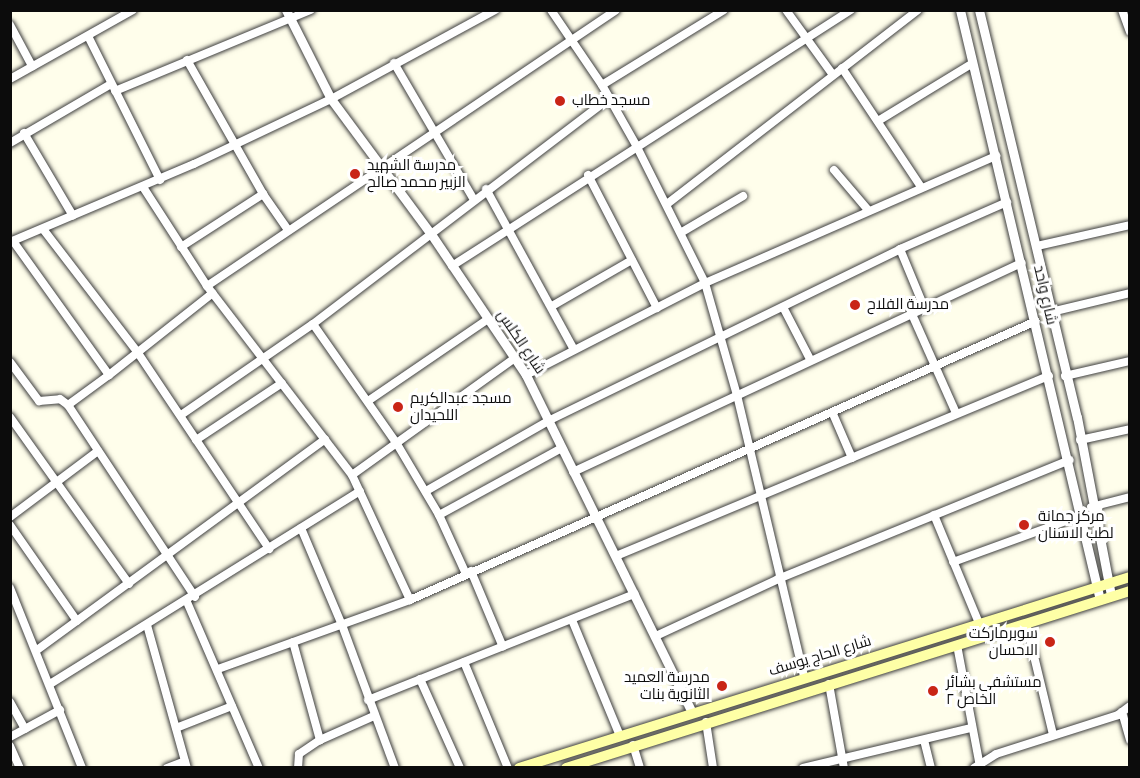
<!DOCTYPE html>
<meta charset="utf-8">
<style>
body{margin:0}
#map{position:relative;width:1140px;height:778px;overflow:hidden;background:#fffeeb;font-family:Bitter,Cairo,serif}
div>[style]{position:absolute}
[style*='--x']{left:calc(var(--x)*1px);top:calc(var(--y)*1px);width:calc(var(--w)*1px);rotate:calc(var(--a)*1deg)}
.roads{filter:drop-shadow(0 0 2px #3f3f3f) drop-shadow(0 0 2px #3f3f3f)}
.minor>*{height:8px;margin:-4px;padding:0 4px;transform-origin:4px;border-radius:4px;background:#fff}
.tertiary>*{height:9px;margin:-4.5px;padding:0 4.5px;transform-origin:4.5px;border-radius:4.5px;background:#fff}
.secondary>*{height:10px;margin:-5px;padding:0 5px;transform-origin:5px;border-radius:5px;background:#feffa6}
.dots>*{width:16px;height:16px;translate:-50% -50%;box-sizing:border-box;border:3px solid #fff;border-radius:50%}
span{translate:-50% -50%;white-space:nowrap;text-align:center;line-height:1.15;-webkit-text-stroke:6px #fff;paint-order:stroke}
.poi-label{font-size:15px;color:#0c0c0c}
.left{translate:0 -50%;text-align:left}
.right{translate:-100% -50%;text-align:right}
.street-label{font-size:15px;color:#0c0c0c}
.frame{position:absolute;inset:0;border:12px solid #0c0c0c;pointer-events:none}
</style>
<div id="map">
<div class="roads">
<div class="minor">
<div style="--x:551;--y:10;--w:91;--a:55.8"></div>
<div style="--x:602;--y:85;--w:69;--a:60.5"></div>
<div style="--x:636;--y:145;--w:154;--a:63.4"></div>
<div style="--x:705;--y:283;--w:116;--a:74.1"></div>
<div style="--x:737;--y:395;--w:289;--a:76.6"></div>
<div style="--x:786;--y:10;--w:80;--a:54.1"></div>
<div style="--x:1122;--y:10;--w:23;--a:70"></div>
<div style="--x:10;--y:25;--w:47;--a:61.8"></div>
<div style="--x:88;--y:36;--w:161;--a:63.4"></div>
<div style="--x:187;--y:60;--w:154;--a:60.4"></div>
<div style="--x:263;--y:194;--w:44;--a:55.2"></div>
<div style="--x:394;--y:63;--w:159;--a:59.7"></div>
<div style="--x:842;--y:68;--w:143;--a:56.4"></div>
<div style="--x:10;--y:79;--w:141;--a:-29.3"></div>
<div style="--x:602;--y:85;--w:143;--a:-31.6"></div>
<div style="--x:115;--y:91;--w:212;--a:-22.5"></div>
<div style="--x:878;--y:121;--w:111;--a:-31.4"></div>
<div style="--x:24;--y:133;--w:96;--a:59.4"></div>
<div style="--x:10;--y:143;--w:117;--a:-30.3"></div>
<div style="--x:834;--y:170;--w:52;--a:49.6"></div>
<div style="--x:588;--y:175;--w:150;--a:62.6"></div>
<div style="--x:143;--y:187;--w:118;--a:57.1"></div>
<div style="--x:207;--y:286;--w:238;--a:52.5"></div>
<div style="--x:352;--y:475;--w:138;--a:65.1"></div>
<div style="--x:486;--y:189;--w:183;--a:61.3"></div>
<div style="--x:667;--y:204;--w:317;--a:-37.7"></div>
<div style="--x:43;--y:229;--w:156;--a:52.5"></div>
<div style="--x:138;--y:353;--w:236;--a:56.2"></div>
<div style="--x:682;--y:232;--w:71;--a:-30.5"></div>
<div style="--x:13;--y:241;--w:165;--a:54.4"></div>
<div style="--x:109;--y:375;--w:132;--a:-38.3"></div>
<div style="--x:10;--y:242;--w:200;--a:-23"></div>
<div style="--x:194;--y:164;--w:152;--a:-25.4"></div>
<div style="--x:331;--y:99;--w:187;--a:-28.5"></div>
<div style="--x:1037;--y:246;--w:95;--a:-12.7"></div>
<div style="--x:181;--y:247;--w:98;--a:-32.9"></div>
<div style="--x:900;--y:249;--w:63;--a:67.5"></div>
<div style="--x:452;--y:266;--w:474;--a:-32.7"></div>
<div style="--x:207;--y:286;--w:493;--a:-34"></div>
<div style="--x:552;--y:306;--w:92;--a:-29.9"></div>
<div style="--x:783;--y:307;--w:59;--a:62.6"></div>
<div style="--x:911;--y:312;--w:111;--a:66"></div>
<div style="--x:1051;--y:312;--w:81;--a:-13.5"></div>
<div style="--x:313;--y:324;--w:146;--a:55"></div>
<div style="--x:397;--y:444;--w:82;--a:59.4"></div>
<div style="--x:439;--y:515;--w:65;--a:65.4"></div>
<div style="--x:10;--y:362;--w:49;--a:53.4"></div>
<div style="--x:39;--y:401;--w:21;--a:-5"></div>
<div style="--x:60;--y:399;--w:10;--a:37"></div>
<div style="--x:68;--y:405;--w:230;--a:56.5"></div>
<div style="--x:526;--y:375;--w:201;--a:-27.2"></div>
<div style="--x:705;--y:283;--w:318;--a:-23.6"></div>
<div style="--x:1065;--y:376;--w:67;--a:-13"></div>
<div style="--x:368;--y:401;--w:145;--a:-34.3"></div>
<div style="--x:68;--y:405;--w:51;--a:-36.2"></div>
<div style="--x:833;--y:414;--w:48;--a:66.6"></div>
<div style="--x:181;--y:415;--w:160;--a:-34.6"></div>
<div style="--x:313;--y:324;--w:373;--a:-37.3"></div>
<div style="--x:10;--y:417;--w:205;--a:54.5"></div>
<div style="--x:196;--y:440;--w:103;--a:-33.5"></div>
<div style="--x:1080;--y:440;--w:51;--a:-12.4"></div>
<div style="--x:573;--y:472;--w:495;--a:-25"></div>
<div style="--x:352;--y:475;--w:201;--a:-35.7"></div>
<div style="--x:426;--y:491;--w:143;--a:-29.8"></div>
<div style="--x:550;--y:420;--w:390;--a:-26"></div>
<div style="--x:900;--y:249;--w:117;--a:-23.7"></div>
<div style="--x:1091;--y:507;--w:40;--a:-14.4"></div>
<div style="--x:439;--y:515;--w:140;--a:-28.6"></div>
<div style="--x:934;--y:515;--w:117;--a:67.4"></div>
<div style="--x:10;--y:517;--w:110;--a:-36.9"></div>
<div style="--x:10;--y:525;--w:117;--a:55.1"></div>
<div style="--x:301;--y:528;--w:105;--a:67.1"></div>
<div style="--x:342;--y:625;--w:153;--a:69.7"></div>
<div style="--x:616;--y:556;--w:469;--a:-22.6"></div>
<div style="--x:953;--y:562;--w:137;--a:-20"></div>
<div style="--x:471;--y:571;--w:82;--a:67.2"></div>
<div style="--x:10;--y:588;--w:194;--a:68.2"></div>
<div style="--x:187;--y:602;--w:181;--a:66.6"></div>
<div style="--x:572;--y:620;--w:126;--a:67.5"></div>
<div style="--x:1026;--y:623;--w:115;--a:76.4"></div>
<div style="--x:147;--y:625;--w:148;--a:74.4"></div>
<div style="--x:656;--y:636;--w:135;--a:-25"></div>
<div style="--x:778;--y:579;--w:315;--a:-22.2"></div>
<div style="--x:293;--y:642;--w:102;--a:74.6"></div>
<div style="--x:957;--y:645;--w:124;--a:79.3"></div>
<div style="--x:37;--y:650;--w:357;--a:-36.2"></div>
<div style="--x:464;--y:662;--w:115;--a:67.5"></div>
<div style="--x:218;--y:669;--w:204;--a:-19.8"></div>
<div style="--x:410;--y:600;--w:685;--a:-24.02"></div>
<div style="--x:420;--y:679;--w:98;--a:65.8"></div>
<div style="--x:50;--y:684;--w:365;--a:-31.9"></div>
<div style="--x:829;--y:684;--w:85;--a:79.9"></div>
<div style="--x:368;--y:700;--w:287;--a:-21.7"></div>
<div style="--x:10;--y:702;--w:31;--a:61"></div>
<div style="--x:1122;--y:712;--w:29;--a:74"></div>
<div style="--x:706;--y:722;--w:47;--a:81.3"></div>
<div style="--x:176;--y:728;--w:60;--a:-21.4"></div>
<div style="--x:10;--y:737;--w:57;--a:-28.4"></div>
<div style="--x:924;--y:740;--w:29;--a:76"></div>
<div style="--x:633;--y:745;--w:24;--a:73"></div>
<div style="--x:10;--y:746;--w:24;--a:66"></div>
<div style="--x:167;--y:768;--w:19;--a:-21"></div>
<div style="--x:298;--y:768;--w:14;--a:-86"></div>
<div style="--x:299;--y:754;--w:25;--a:-34"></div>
<div style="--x:320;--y:740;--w:59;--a:-24"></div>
<div style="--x:803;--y:768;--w:173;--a:-13.4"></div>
<div style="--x:974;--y:768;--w:26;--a:-32"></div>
<div style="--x:996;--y:754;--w:128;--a:-17.7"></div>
<div style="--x:1118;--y:715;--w:15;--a:-37"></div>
</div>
<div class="tertiary">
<div style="--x:286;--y:10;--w:100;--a:63.2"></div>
<div style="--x:331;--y:99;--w:168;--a:53.5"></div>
<div style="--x:431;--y:234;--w:170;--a:56"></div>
<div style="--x:526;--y:375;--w:376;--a:63.8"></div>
<div style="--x:960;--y:10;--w:606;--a:76.65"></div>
<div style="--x:979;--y:10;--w:419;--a:76.5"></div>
<div style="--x:1077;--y:417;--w:182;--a:79.2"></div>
</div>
<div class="secondary">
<div style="--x:519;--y:768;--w:640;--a:-17.36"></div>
<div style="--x:566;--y:768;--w:591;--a:-17.42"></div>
</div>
</div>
<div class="dots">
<div style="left:560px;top:101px;background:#c92517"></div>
<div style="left:355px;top:174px;background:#c92517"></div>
<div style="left:855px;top:305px;background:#c92517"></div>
<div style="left:398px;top:407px;background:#c92517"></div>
<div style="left:1024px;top:525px;background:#c92517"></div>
<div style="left:1050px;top:642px;background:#c92517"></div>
<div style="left:722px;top:686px;background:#c92517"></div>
<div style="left:933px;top:691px;background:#c92517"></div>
</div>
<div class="poi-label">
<span class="left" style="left:572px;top:101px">مسجد خطاب</span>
<span class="left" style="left:367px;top:174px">مدرسة الشهيد<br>الزبير محمد صالح</span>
<span class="left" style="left:867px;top:305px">مدرسة الفلاح</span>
<span class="left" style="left:410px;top:407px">مسجد عبدالكريم<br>اللحيدان</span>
<span class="left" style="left:1038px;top:525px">مركز جمانة<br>لطب الاسنان</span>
<span class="right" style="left:1038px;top:642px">سوبرماركت<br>الاحسان</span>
<span class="right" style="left:710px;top:686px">مدرسة العميد<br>الثانوية بنات</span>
<span class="left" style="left:946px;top:691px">مستشفى بشائر<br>الخاص ٢</span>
</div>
<div class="street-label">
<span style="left:1045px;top:295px;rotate:77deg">شارع واحد</span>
<span style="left:521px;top:342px;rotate:56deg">شارع الكلس</span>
<span style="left:820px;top:656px;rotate:-17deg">شارع الحاج يوسف</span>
</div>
<div class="frame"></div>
</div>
